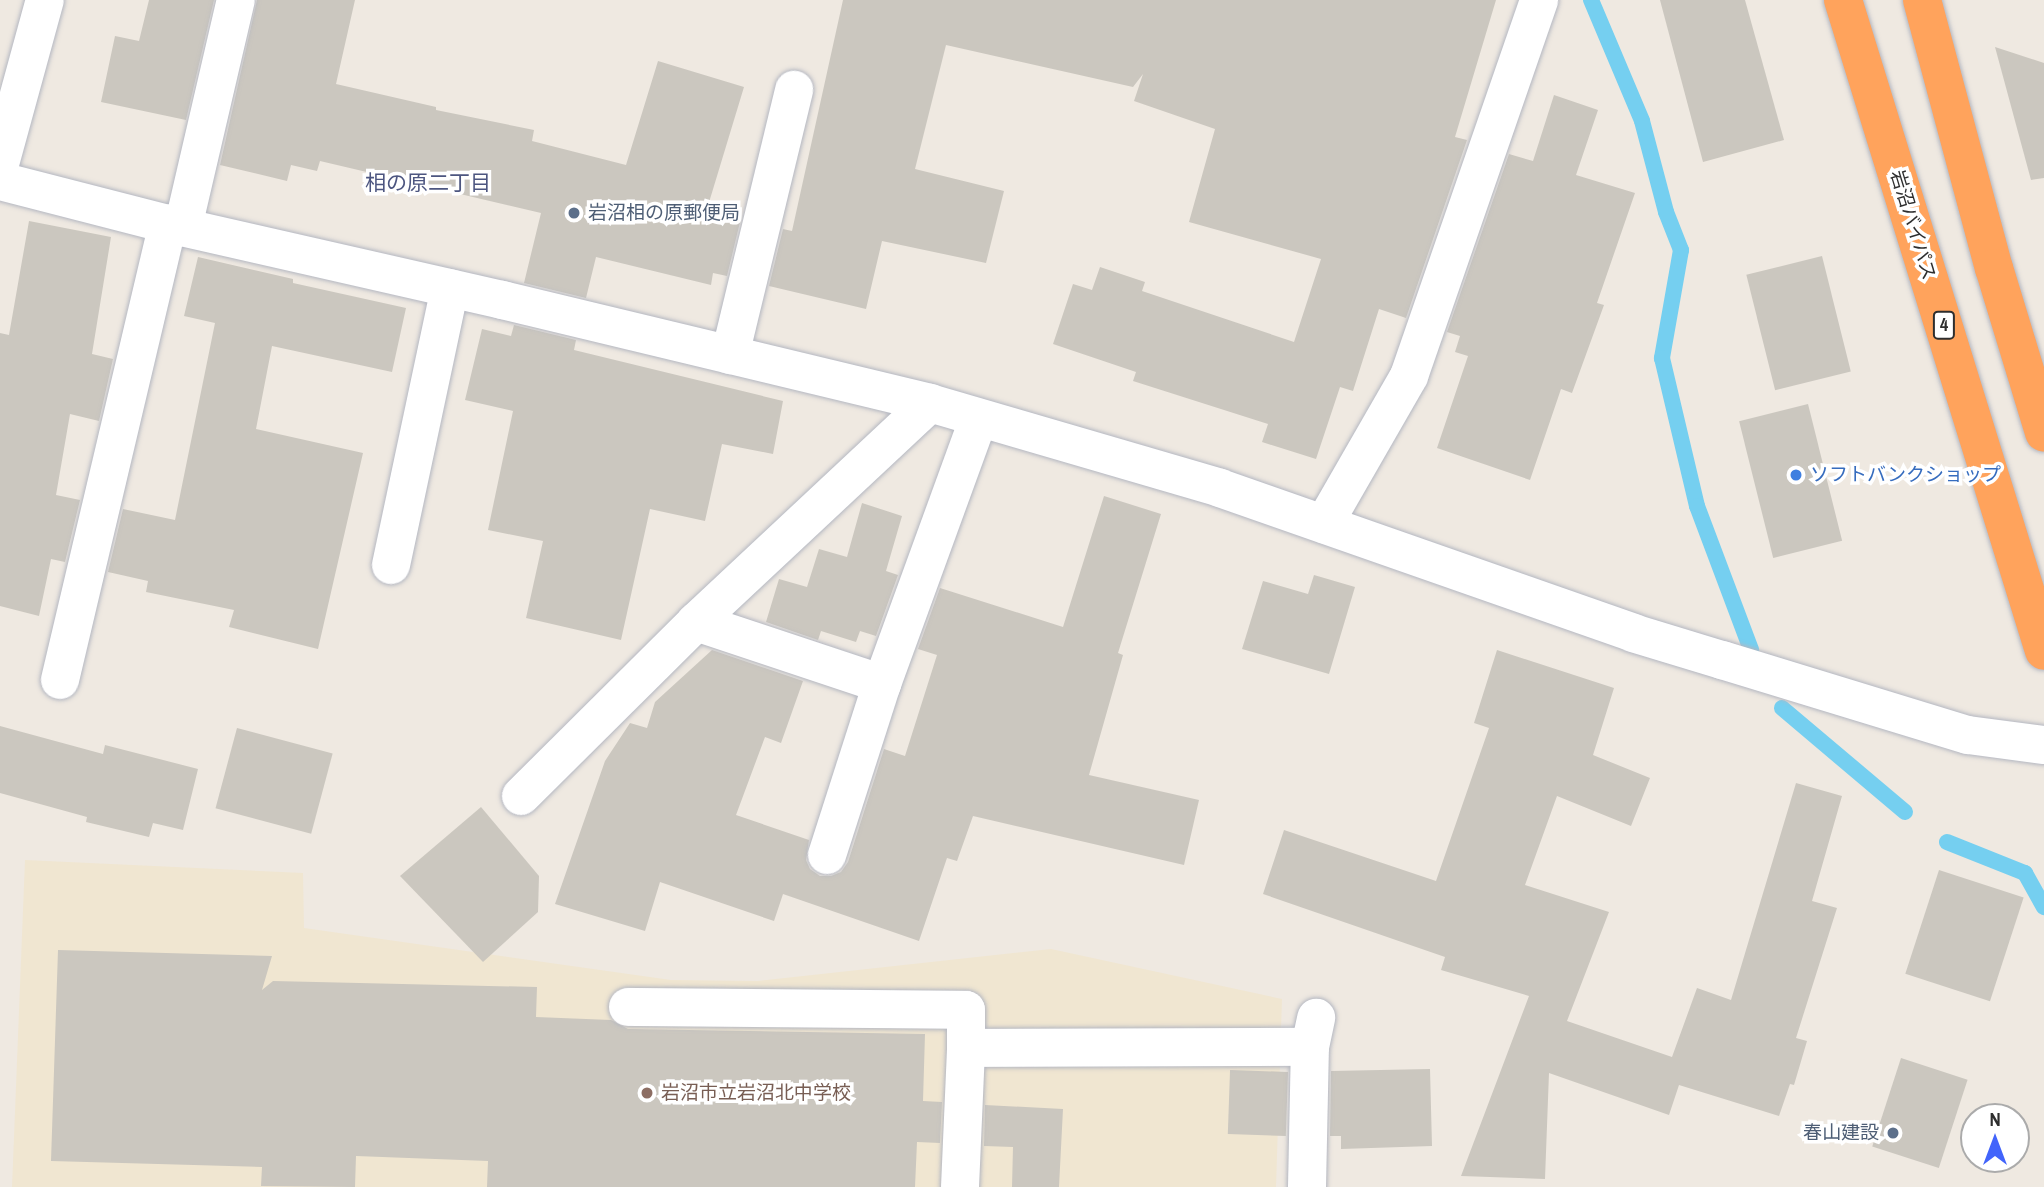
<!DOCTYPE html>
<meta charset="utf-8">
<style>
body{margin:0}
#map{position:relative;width:2044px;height:1187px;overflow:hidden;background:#efe9e1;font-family:"Archivo Narrow","Noto Sans JP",sans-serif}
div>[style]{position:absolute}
.education>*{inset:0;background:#f0e6d1}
.stream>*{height:16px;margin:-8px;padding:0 8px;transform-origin:8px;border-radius:8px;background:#75cff0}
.building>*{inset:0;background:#cbc7bf;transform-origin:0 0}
.roads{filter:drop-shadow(0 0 2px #b4b7c1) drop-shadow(0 0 2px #b4b7c1)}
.minor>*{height:38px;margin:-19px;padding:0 19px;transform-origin:19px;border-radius:19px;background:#fff}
.highway>*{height:38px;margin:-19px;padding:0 19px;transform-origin:19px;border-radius:19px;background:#ffa35c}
.dots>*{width:19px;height:19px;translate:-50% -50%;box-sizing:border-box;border:4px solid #fff;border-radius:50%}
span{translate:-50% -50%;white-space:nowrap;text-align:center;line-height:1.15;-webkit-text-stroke:7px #fff;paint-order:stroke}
.shield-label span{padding:2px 5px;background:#fff;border:2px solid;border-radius:5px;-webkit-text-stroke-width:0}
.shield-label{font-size:18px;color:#2e2e2e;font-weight:700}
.service-label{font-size:19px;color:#4e5e75}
.left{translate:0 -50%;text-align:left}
.right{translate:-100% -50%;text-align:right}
.street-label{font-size:19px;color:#2e2e2e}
.shop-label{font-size:19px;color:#366cbe}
.education-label{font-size:19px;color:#785e54}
.neighbourhood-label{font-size:21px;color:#4d5680}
.north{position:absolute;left:1960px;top:1103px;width:70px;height:70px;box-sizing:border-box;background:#fff;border:2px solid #ababab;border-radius:50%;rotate:0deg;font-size:19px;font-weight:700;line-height:28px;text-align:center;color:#2e2e2e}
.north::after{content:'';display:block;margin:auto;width:24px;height:32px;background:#4264fb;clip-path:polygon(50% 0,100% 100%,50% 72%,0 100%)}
</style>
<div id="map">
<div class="education">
<i style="clip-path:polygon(25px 860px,303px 873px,304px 928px,671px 980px,758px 981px,1051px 949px,1282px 999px,1276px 1187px,12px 1187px)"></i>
</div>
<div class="stream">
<i style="left:1591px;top:0;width:131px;rotate:67.1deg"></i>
<i style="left:1642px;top:121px;width:94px;rotate:75.2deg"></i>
<i style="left:1666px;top:212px;width:41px;rotate:68.5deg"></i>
<i style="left:1681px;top:250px;width:110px;rotate:100deg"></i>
<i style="left:1662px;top:358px;width:152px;rotate:76.7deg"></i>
<i style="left:1697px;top:506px;width:154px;rotate:69.4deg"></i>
<i style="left:1782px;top:708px;width:161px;rotate:40.2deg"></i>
<i style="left:1947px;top:842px;width:84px;rotate:21.7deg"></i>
<i style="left:2025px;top:873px;width:39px;rotate:61deg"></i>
</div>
<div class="building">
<i style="clip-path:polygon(149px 0,214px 0,186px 120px,101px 102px,115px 36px,139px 41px)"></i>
<i style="clip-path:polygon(257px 0,355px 0,336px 84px,436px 107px,436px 110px,534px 130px,532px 141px,626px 165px,658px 61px,744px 87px,707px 209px,741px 218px,727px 276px,713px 273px,711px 285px,596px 257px,586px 298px,524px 283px,541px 213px,320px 161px,317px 171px,291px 165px,287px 181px,220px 165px)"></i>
<i style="clip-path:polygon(843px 0,1496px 0,1455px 137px,1467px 140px,1406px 318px,1379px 309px,1353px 391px,1340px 387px,1316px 459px,1262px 442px,1268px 424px,1133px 381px,1136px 372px,1053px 344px,1073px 284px,1092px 290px,1100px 267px,1145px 282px,1142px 291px,1294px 342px,1321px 259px,1189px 222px,1215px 129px,1134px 101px,1143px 74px,1133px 87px,946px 45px,915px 169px,1004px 191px,986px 263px,882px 241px,866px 309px,769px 286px,783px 229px,792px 231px)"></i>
<i style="clip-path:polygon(1660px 0,1745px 0,1784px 140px,1703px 162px)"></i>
<i style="clip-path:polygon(1995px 47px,2044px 63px,2044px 178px,2031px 180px)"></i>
<i style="clip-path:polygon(1554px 95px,1598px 110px,1576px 175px,1635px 193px,1597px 303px,1604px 305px,1572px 393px,1561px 389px,1530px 480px,1437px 448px,1468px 356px,1455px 352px,1460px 336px,1447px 332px,1509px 154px,1533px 161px)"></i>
<i style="clip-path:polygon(29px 221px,111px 237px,92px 354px,113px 359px,99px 421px,70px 414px,56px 495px,80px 500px,65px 562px,51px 559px,39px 616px,0 606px,0 333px,9px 335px)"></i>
<i style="left:1822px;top:256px;width:119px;height:78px;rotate:76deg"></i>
<i style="clip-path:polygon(198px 257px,293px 279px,293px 283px,406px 308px,392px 372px,272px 346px,256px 429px,363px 453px,318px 649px,229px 627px,234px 610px,146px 592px,148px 581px,108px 572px,123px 509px,175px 520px,215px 323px,184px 316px)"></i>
<i style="clip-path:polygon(514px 325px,576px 340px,574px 350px,783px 401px,773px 454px,722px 444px,705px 521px,650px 509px,621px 640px,526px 618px,543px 541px,488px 530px,513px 411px,465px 400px,482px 329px,511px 336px)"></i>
<i style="left:1808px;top:404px;width:141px;height:71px;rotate:76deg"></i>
<i style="clip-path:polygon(1104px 496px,1161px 514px,1118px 653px,1123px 655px,1089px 775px,1199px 800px,1184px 865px,973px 816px,957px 861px,947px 858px,919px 941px,783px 894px,774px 921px,660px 882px,645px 931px,555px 904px,605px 761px,630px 723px,647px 728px,655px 702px,712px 650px,803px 681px,781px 743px,765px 737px,736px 815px,809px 840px,806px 860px,810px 869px,820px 876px,831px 876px,841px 872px,848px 862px,884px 749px,905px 756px,937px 655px,918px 649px,940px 588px,1063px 627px)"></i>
<i style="clip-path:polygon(862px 503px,902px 516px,886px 571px,898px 575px,876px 636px,860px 631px,856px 642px,821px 631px,818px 640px,766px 622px,779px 579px,807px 587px,819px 549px,847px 557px)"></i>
<i style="clip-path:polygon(1314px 575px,1355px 587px,1329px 674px,1242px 649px,1263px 581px,1308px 594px)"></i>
<i style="clip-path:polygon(1497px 650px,1614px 688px,1593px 755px,1650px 778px,1631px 826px,1557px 796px,1525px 885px,1609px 912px,1567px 1021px,1672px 1057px,1697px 988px,1731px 1000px,1796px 783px,1842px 796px,1812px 901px,1837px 908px,1796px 1038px,1807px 1041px,1794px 1085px,1790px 1084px,1779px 1116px,1679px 1085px,1669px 1115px,1549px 1073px,1545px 1179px,1461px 1176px,1529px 996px,1441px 970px,1445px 957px,1263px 894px,1284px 830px,1436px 881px,1489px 728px,1474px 723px)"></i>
<i style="clip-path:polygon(0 726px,103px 754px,105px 745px,198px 769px,183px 830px,153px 823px,149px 837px,86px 822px,87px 817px,0 793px)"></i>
<i style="left:237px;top:728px;width:99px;height:83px;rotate:15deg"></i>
<i style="clip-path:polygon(481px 807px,539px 876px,538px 912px,483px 962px,400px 876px)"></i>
<i style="left:1939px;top:870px;width:89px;height:109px;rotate:18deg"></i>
<i style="clip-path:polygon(58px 950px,272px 956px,262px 990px,273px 981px,537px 987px,536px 1017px,611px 1020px,628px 1029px,925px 1034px,923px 1101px,942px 1102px,940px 1143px,917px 1142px,915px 1187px,487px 1187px,488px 1161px,356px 1156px,355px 1187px,261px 1186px,262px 1167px,51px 1161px)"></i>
<i style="left:1901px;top:1058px;width:70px;height:93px;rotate:18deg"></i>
<i style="clip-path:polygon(1430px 1069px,1432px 1146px,1341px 1149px,1341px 1136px,1330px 1136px,1331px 1071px)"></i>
<i style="left:1288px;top:1072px;width:64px;height:58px;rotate:92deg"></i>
<i style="clip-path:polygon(985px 1105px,1063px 1109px,1059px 1187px,1012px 1187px,1013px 1147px,984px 1146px)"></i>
</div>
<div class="roads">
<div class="minor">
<i style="left:0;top:164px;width:170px;rotate:-74.7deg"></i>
<i style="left:0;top:181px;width:173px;rotate:14.4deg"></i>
<i style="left:168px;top:224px;width:343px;rotate:12.8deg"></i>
<i style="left:502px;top:300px;width:440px;rotate:13.5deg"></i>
<i style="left:930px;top:403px;width:302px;rotate:16.3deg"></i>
<i style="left:1220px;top:488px;width:438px;rotate:19.3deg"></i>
<i style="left:1633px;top:633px;width:93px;rotate:16.9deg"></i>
<i style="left:1722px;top:660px;width:257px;rotate:17deg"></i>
<i style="left:1968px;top:735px;width:77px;rotate:7.5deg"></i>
<i style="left:183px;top:227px;width:233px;rotate:-76.9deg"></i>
<i style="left:730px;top:355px;width:273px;rotate:-76.4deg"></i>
<i style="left:1324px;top:524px;width:171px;rotate:-60.1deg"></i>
<i style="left:1409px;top:376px;width:398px;rotate:-70.9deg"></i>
<i style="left:391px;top:565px;width:283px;rotate:-78deg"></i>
<i style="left:696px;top:622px;width:196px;rotate:18.4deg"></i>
<i style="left:882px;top:684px;width:283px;rotate:-70deg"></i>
<i style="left:60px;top:680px;width:469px;rotate:-76.7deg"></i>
<i style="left:521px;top:796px;width:247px;rotate:-44.8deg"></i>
<i style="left:696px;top:622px;width:320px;rotate:-43.1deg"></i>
<i style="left:827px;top:855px;width:180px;rotate:-72.2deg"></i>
<i style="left:628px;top:1007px;width:338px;rotate:0.5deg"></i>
<i style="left:966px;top:1010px;width:38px;rotate:90deg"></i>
<i style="left:960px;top:1187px;width:139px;rotate:-87.5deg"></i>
<i style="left:966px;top:1048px;width:344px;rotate:-0.2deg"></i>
<i style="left:1307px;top:1187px;width:140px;rotate:-88.8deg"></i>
<i style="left:1310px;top:1047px;width:30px;rotate:-78deg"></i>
</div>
<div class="highway">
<i style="left:1843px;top:0;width:681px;rotate:72.84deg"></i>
<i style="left:1922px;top:0;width:278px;rotate:75deg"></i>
<i style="left:1994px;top:268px;width:172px;rotate:73.1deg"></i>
</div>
</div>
<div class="dots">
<i style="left:574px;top:213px;background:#5c6f8a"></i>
<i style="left:1796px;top:475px;background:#3f7fe0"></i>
<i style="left:647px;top:1093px;background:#8d6e63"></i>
<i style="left:1893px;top:1133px;background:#5c6f8a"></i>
</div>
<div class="shield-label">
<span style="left:1944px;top:325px">4</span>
</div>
<div class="service-label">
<span class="left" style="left:588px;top:213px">岩沼相の原郵便局</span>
<span class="right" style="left:1879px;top:1133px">春山建設</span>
</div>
<div class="street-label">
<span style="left:1913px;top:225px;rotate:73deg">岩沼バイパス</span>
</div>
<div class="shop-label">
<span class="left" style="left:1810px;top:475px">ソフトバンクショップ</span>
</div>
<div class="education-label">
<span class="left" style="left:661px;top:1093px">岩沼市立岩沼北中学校</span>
</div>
<div class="neighbourhood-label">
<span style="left:428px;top:183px">相の原二丁目</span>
</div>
<div class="north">N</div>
</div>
